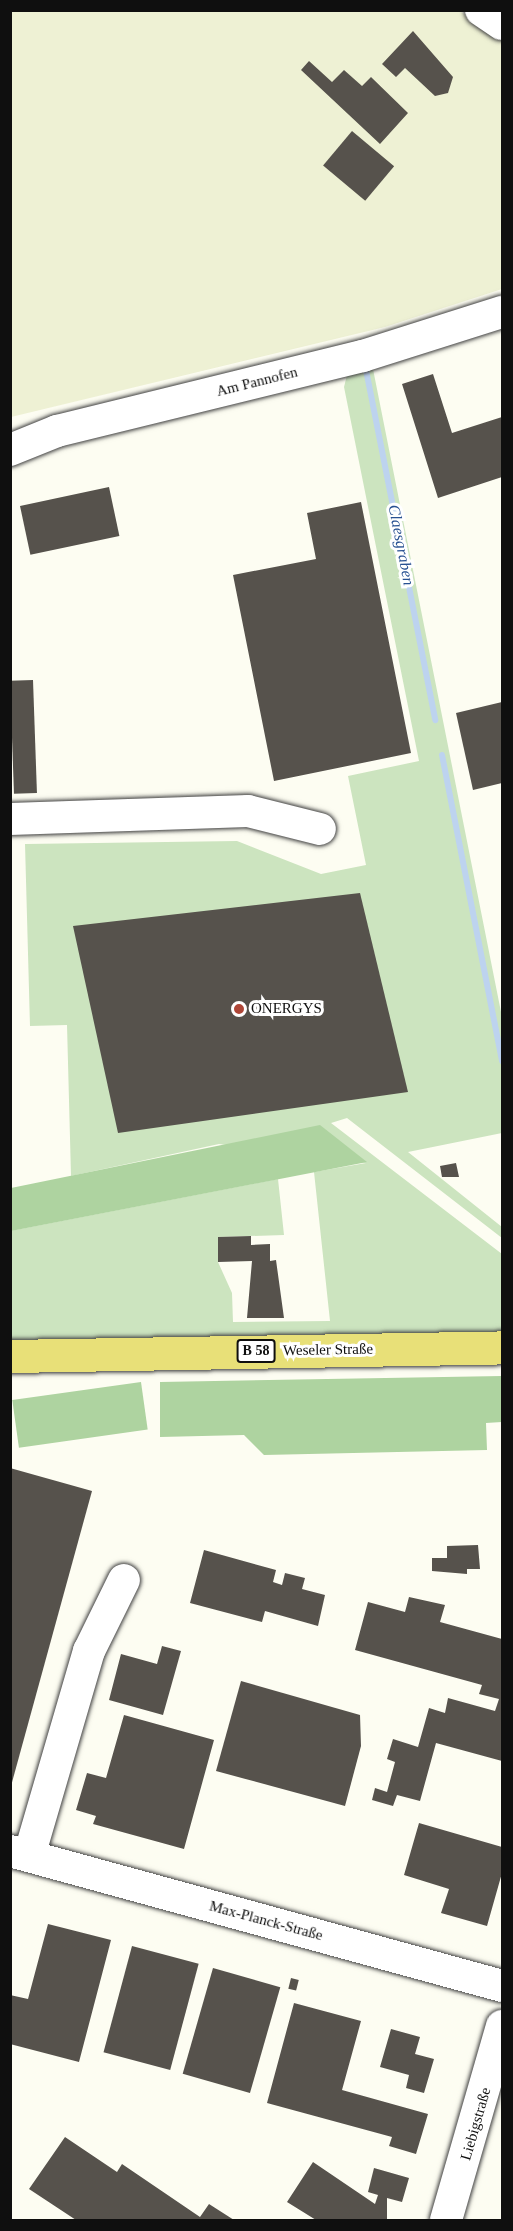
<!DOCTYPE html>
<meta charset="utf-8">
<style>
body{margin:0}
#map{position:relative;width:513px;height:2231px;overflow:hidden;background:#fdfdf2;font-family:Georgia,serif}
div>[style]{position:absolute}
.farmland>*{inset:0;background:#eef1d4}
.green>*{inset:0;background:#cce4bf}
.forest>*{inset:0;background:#aed3a0;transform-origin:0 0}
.stream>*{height:6px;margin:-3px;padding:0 3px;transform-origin:3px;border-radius:3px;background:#bdd3ef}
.building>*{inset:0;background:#56524c;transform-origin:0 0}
.roads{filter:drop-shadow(0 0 2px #424242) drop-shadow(0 0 2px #424242)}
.minor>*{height:32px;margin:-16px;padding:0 16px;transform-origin:16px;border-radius:16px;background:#fff}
.major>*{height:33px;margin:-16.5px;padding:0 16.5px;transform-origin:16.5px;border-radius:16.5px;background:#e8e078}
.dots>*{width:16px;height:16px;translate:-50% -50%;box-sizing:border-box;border:3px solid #fff;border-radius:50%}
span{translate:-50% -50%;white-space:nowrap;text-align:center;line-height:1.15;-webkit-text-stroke:6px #fff;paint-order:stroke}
.shield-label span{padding:2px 4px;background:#fff;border:2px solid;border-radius:4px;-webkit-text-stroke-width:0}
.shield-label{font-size:14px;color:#0f0f0f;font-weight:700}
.street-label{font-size:15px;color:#0f0f0f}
.poi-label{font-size:15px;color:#0f0f0f}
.left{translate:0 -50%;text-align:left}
.water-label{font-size:16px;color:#275091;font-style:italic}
.frame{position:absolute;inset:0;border:12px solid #0f0f0f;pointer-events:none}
</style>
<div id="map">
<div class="farmland">
<i style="clip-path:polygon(10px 11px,460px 11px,502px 41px,502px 289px,385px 327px,11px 417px)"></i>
</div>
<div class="green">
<i style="clip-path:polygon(373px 369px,502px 1017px,502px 1133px,408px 1152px,502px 1227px,502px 1238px,347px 1118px,331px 1123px,502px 1254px,502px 1335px,11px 1341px,10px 1231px,278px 1179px,284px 1235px,218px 1237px,218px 1262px,232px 1293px,233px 1322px,330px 1321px,314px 1172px,366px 1163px,219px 1144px,71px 1176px,67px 1025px,30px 1026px,25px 844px,237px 841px,321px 874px,366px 865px,348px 776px,419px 761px,344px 387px,347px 375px)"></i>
</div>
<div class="forest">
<i style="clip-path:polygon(320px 1125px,367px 1162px,11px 1231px,11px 1188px)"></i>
<i style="clip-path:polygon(502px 1376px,502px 1422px,486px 1423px,487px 1450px,264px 1455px,244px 1435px,160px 1437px,160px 1382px)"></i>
<i style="left:141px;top:1382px;width:48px;height:130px;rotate:82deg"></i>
</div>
<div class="stream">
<i style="left:366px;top:370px;width:357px;rotate:78.8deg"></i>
<i style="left:442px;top:755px;width:312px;rotate:78.9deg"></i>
</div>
<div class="building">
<i style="clip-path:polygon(413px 31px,453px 77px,448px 93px,435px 96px,405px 68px,396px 77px,382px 64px)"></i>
<i style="clip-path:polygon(309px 61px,332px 82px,344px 70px,362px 86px,371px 77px,408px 113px,380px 144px,301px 70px)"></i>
<i style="left:352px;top:131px;width:55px;height:45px;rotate:40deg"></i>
<i style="clip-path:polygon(433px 374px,452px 433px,502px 417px,502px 477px,438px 498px,402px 384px)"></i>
<i style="left:109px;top:487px;width:50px;height:91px;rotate:78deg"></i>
<i style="clip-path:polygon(361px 502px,411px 753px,274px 781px,233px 575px,316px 559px,307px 513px)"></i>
<i style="left:33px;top:680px;width:113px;height:23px;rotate:88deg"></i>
<i style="clip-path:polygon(502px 702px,502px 783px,473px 790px,456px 713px)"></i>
<i style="clip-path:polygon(360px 893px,408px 1092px,118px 1133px,73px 926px)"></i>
<i style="clip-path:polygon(456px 1163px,459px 1177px,442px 1177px,440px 1166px)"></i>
<i style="clip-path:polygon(251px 1236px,251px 1245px,270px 1244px,270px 1261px,276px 1260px,284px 1318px,247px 1318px,252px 1261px,218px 1262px,218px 1237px)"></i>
<i style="clip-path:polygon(10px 1468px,92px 1491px,11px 1786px,10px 1786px)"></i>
<i style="clip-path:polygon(478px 1545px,480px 1569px,467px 1569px,467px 1574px,432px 1571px,432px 1558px,447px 1558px,447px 1546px)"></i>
<i style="clip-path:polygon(204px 1550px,276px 1570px,273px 1582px,282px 1585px,285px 1573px,305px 1578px,302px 1589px,325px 1595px,318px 1626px,265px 1611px,262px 1622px,190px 1603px)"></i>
<i style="clip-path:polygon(409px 1597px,445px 1605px,440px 1622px,502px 1639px,502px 1761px,436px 1743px,420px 1801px,397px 1795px,393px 1806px,372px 1800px,375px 1788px,387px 1792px,395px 1762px,387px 1759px,393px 1739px,418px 1747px,429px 1708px,445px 1713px,448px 1698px,495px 1711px,499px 1699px,479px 1694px,482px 1685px,355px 1650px,368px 1602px,405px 1612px)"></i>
<i style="clip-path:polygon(162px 1646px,181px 1651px,163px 1715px,109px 1700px,121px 1654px,157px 1664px)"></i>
<i style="clip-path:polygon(241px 1681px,360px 1715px,361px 1746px,345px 1806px,216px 1771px)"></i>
<i style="clip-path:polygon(124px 1715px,214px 1740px,184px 1849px,93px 1824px,96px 1816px,76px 1810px,87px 1773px,106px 1778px)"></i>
<i style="clip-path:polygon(419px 1823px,502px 1847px,502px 1873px,487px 1926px,441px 1913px,449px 1889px,404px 1875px)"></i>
<i style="clip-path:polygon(48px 1924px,111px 1940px,79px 2062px,10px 2044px,10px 1995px,28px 1999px)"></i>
<i style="left:132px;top:1946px;width:69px;height:110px;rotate:15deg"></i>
<i style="left:213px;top:1968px;width:70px;height:110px;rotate:16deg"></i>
<i style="left:291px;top:1978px;width:8px;height:11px;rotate:14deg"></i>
<i style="clip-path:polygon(294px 2003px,361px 2021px,342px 2090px,428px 2114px,416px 2154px,389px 2146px,392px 2137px,267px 2103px)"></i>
<i style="clip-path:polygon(391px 2029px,420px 2037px,415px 2054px,434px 2059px,424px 2093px,406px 2088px,409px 2075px,380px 2067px)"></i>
<i style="clip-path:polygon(65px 2137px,117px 2172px,122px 2164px,200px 2217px,209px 2204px,234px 2220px,76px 2220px,29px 2189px)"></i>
<i style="clip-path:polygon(313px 2162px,375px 2204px,378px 2195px,368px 2192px,374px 2168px,409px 2178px,402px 2202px,387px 2198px,387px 2220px,316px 2220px,287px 2202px)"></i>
</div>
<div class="roads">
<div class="minor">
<i style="left:481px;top:10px;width:25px;rotate:34deg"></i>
<i style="left:10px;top:450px;width:51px;rotate:-22deg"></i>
<i style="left:57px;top:431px;width:315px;rotate:-13.8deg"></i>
<i style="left:363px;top:356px;width:146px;rotate:-17.6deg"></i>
<i style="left:10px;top:819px;width:238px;rotate:-1.9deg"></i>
<i style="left:248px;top:811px;width:74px;rotate:14deg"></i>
<i style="left:10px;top:1851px;width:510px;rotate:15.34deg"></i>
<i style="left:29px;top:1856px;width:214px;rotate:-73.7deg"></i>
<i style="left:89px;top:1651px;width:79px;rotate:-63.8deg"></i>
<i style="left:446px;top:2220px;width:202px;rotate:-73.9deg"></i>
</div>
<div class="major">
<i style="left:10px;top:1356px;width:492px;rotate:-1deg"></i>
</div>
</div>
<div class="dots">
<i style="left:239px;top:1009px;background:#ae4637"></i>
</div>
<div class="shield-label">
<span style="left:256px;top:1351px">B 58</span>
</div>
<div class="street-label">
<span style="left:257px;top:382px;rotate:-14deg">Am Pannofen</span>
<span style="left:328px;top:1350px;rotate:-1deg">Weseler Straße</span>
<span style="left:266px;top:1921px;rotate:15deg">Max-Planck-Straße</span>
<span style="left:476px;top:2124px;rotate:-74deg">Liebigstraße</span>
</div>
<div class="poi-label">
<span class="left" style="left:251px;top:1009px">ONERGYS</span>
</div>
<div class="water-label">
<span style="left:401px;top:545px;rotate:79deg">Claesgraben</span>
</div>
<div class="frame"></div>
</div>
